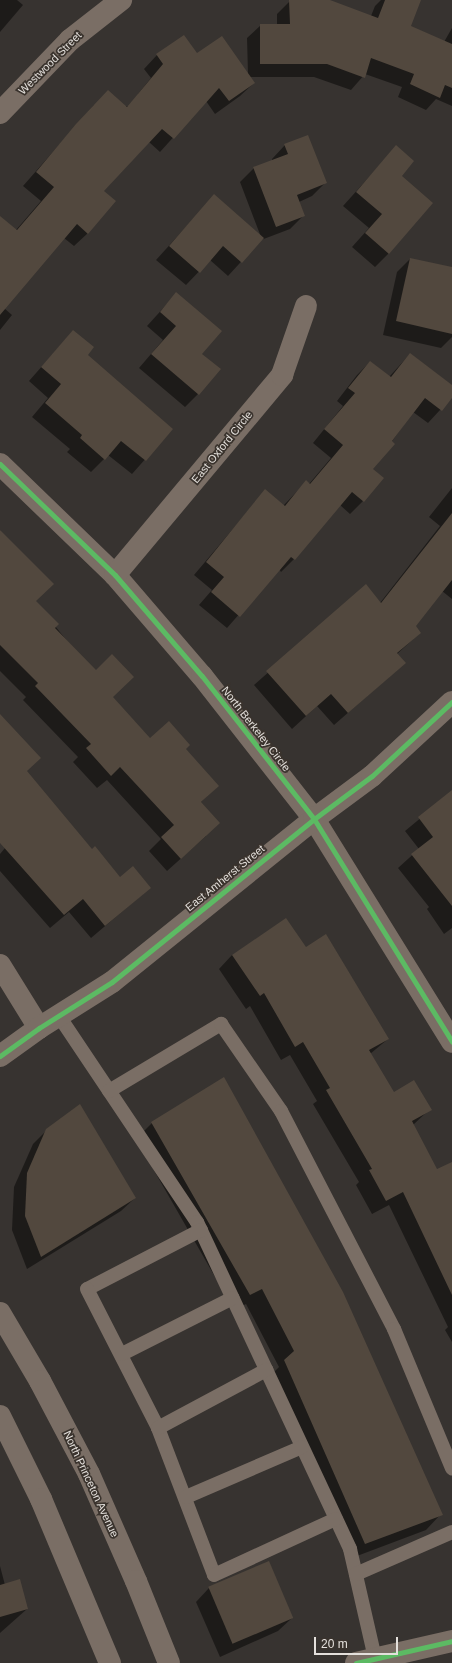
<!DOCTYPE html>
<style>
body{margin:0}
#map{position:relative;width:452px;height:1663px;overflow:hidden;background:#373330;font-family:Arial,sans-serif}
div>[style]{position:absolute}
.shadow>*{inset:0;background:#0007}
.building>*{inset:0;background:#52483e;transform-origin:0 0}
.service>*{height:14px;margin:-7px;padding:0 7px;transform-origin:7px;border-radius:7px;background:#7a6e65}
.minor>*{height:22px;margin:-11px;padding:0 11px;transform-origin:11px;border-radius:11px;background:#7a6e65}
.tertiary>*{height:22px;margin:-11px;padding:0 11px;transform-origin:11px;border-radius:11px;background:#7a6e65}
.cycleway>*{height:5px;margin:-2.5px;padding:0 2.5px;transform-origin:2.5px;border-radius:2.5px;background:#5cba63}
span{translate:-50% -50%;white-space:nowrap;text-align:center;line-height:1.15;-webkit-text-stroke:3.5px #3a332d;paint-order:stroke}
.street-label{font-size:11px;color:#e4e0dc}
.scale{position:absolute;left:314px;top:1637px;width:84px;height:18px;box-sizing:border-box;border:2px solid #e4e0dc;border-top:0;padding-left:5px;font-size:12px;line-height:14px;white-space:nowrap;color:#e4e0dc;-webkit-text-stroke:3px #3a332d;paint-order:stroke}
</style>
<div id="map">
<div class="shadow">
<i style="clip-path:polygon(0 0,17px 0,23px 5px,0 32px)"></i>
<i style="clip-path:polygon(381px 0,407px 0,410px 27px,444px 42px,452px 28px,452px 106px,436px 99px,426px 110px,398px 97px,402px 87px,365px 74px,351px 90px,314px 77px,249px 77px,254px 83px,240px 96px,215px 114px,206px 101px,160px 152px,149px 142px,103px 191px,88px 233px,74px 246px,64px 238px,4px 308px,12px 315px,0 330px,0 217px,16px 230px,41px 201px,23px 186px,94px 105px,150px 107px,138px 94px,151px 78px,144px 69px,157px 55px,197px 54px,248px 74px,247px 38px,261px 25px,277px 25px,277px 14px,290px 1px,371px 16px,375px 6px)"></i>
<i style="clip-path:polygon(285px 145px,325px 183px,312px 196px,299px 202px,304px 215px,290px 229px,261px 240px,228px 276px,210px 260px,186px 285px,156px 260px,214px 196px,261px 237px,240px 182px,254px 168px,272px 161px,272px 159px)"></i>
<i style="clip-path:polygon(396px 147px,401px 176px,389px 253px,375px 267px,352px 247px,369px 228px,343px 206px)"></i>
<i style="clip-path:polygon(410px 259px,452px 268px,452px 337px,441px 348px,383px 335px,397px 272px)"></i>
<i style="clip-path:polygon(176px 294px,201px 354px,198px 394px,185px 407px,139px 368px,163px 340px,147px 326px)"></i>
<i style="clip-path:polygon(73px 331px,86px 355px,172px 429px,132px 474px,108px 455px,91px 472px,67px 452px,70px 449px,32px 417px,48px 398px,29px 381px)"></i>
<i style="clip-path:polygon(410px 354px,452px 386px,452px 397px,428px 423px,413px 412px,372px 469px,363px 501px,350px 514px,340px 505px,294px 559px,281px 572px,279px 569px,227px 628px,199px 605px,212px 590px,194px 575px,265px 491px,283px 506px,306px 482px,309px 484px,331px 458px,313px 443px,343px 406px,337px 401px,357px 375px,370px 362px,389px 377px)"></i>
<i style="clip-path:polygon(452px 488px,452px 599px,442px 591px,415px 626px,420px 633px,397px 654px,405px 663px,334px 725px,317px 706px,292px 729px,254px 685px,366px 586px,380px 603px,440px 526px,429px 517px)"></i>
<i style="clip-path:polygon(0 530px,35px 601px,112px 697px,150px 739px,185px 749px,218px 786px,200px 803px,206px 836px,167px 871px,149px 851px,161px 839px,107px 780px,97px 788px,73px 762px,78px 757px,23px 700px,26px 697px,0 671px)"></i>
<i style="clip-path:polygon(0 715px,26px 772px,92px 850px,120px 878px,150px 888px,91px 938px,69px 912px,50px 928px,0 871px,0 854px,5px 848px,0 830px)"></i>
<i style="clip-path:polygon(452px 792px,452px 928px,444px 934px,427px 909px,429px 907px,398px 868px,419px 849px,405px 831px)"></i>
<i style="clip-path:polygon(326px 935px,388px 1039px,370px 1054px,393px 1094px,430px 1109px,413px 1125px,437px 1171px,452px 1163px,452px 1342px,445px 1330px,448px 1327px,389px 1205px,372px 1214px,356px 1185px,359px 1182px,313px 1104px,317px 1101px,290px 1055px,281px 1060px,250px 1006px,246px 1009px,219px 969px,232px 955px,305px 949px)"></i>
<i style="clip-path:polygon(152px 1123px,441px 1514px,426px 1530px,349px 1559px,269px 1377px,279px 1367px,246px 1304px,234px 1310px,136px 1139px)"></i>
<i style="clip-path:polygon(47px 1130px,135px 1198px,121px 1211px,27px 1269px,12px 1230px,14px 1187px,33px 1144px)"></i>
<i style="clip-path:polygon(0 1566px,5px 1585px,27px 1609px,0 1633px)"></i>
<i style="clip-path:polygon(209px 1588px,292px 1618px,278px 1631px,220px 1657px,196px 1602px)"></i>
</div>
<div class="building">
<i style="clip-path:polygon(289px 0,330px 0,378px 18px,385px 0,421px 0,411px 26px,452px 44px,452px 88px,445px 85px,440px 98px,410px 84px,414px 74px,371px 58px,365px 78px,327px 64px,260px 64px,260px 24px,290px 24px)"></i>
<i style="clip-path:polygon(184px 35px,197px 53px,222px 36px,255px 83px,229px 101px,219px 88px,174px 139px,162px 129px,104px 191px,116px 201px,88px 234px,77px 224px,0 315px,0 216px,17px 230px,54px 187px,36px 172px,76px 124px,108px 90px,127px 107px,163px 64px,156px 54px)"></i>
<i style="clip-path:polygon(308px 135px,327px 183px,297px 195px,305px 216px,276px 227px,253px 167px,288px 154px,284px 144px)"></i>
<i style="clip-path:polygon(396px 145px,414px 161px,402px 176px,433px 203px,389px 254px,365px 233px,382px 214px,356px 192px)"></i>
<i style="clip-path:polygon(214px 194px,264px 238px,242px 263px,223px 246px,200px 273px,169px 246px)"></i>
<i style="clip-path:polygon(410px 258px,452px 267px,452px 334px,396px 321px)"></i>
<i style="clip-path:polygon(176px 292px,222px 331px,202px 354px,221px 369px,199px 395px,151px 354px,176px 326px,160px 312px)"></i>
<i style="clip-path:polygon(73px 330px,94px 347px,88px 355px,173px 429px,146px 461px,121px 441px,105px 460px,80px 438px,82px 435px,45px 403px,61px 384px,41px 367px)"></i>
<i style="clip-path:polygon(410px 353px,452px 385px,452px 398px,442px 411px,425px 398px,392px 441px,395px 444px,373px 469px,384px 478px,364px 502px,352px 492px,295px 560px,291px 557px,240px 617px,211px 592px,224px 577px,206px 562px,265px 489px,285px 506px,306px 480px,310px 484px,343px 445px,324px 429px,355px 393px,348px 388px,370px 361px,391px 377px)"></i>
<i style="clip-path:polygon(452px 513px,452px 580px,416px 626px,421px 633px,397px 653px,406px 663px,348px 713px,331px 694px,306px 716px,266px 671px,366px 584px,381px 603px)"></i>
<i style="clip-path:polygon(0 530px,54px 584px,36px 601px,59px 624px,55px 628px,96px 670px,112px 654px,134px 677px,113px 697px,150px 738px,169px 721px,190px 745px,186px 749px,219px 786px,201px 802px,220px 823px,181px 859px,161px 837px,174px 825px,120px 767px,111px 776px,86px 748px,91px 744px,35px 686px,38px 683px,0 645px)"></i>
<i style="clip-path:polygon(0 714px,41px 758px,27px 771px,92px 849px,95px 846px,120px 877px,133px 866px,151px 888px,105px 926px,83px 899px,64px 915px,0 843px)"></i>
<i style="clip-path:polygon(452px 790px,452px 906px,411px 854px,433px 837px,418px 817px)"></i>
<i style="clip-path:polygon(286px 918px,306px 947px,326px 934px,389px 1039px,369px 1050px,394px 1092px,414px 1080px,432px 1110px,412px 1121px,437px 1169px,452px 1162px,452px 1295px,403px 1192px,386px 1201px,369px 1170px,372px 1169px,326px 1090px,330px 1088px,303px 1042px,295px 1047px,264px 993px,260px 996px,232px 955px)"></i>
<i style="clip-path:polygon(224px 1077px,343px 1292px,443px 1515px,365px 1544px,284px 1360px,294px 1351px,262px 1289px,250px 1295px,151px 1122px)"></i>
<i style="clip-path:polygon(80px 1104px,136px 1198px,41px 1257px,25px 1216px,27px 1173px,46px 1129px)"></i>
<i style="left:269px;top:1561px;width:62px;height:66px;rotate:67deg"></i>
<i style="clip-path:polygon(20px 1579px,28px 1609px,0 1617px,0 1585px)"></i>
</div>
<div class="service">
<i style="left:59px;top:1016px;width:248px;rotate:56.2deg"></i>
<i style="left:197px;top:1222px;width:361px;rotate:64.9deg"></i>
<i style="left:350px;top:1549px;width:112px;rotate:77.1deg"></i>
<i style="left:109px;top:1091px;width:131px;rotate:-30.9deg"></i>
<i style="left:221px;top:1024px;width:106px;rotate:55.4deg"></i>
<i style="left:281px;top:1111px;width:246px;rotate:62.6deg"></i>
<i style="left:394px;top:1329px;width:151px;rotate:67.4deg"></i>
<i style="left:201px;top:1230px;width:128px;rotate:152.6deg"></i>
<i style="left:87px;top:1289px;width:156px;rotate:62.9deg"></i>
<i style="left:158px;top:1428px;width:157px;rotate:69.1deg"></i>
<i style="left:214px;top:1575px;width:134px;rotate:-24.7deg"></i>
<i style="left:122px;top:1354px;width:124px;rotate:-26.8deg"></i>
<i style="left:158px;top:1428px;width:123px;rotate:-28.2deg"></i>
<i style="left:186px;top:1497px;width:126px;rotate:-23.3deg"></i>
<i style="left:356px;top:1574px;width:105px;rotate:-23.6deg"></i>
</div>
<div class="minor">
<i style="left:0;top:113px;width:101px;rotate:-46.2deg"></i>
<i style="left:70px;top:40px;width:65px;rotate:-38.1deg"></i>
<i style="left:0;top:464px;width:160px;rotate:44deg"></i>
<i style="left:115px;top:575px;width:133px;rotate:49.3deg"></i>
<i style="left:202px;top:676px;width:182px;rotate:51.9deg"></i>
<i style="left:314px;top:819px;width:262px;rotate:58.2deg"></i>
<i style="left:115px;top:575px;width:261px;rotate:-50.1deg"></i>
<i style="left:282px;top:375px;width:73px;rotate:-70.8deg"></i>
<i style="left:0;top:965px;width:74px;rotate:58.2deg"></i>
<i style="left:0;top:1056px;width:48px;rotate:-35.7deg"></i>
<i style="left:39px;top:1028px;width:86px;rotate:-32.2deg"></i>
<i style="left:112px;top:982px;width:260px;rotate:-38.9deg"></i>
<i style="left:314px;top:819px;width:72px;rotate:-36.6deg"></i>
<i style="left:372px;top:776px;width:109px;rotate:-42.8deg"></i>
</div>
<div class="tertiary">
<i style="left:0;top:1313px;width:79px;rotate:59.5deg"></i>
<i style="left:40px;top:1381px;width:105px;rotate:62.2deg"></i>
<i style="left:89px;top:1474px;width:117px;rotate:66.3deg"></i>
<i style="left:136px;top:1581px;width:88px;rotate:68.1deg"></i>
<i style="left:0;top:1416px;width:93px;rotate:63.7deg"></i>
<i style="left:41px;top:1499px;width:178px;rotate:67.2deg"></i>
<i style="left:356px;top:1663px;width:98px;rotate:-12.9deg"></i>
</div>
<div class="cycleway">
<i style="left:0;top:464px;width:160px;rotate:44deg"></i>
<i style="left:115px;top:575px;width:133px;rotate:49.3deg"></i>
<i style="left:202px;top:676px;width:182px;rotate:51.9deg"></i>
<i style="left:314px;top:819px;width:262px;rotate:58.2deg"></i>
<i style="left:0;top:1056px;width:48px;rotate:-35.7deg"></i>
<i style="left:39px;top:1028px;width:86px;rotate:-32.2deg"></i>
<i style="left:112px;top:982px;width:260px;rotate:-38.9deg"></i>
<i style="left:314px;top:819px;width:72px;rotate:-36.6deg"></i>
<i style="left:372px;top:776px;width:109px;rotate:-42.8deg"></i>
<i style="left:356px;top:1663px;width:98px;rotate:-12.9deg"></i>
</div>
<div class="street-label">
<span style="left:50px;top:63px;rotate:-45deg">Westwood Street</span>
<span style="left:222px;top:447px;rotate:-51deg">East Oxford Circle</span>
<span style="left:256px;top:729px;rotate:52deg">North Berkeley Circle</span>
<span style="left:225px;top:878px;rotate:-39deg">East Amherst Street</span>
<span style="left:91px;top:1484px;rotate:65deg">North Princeton Avenue</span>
</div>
<div class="scale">20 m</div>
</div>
